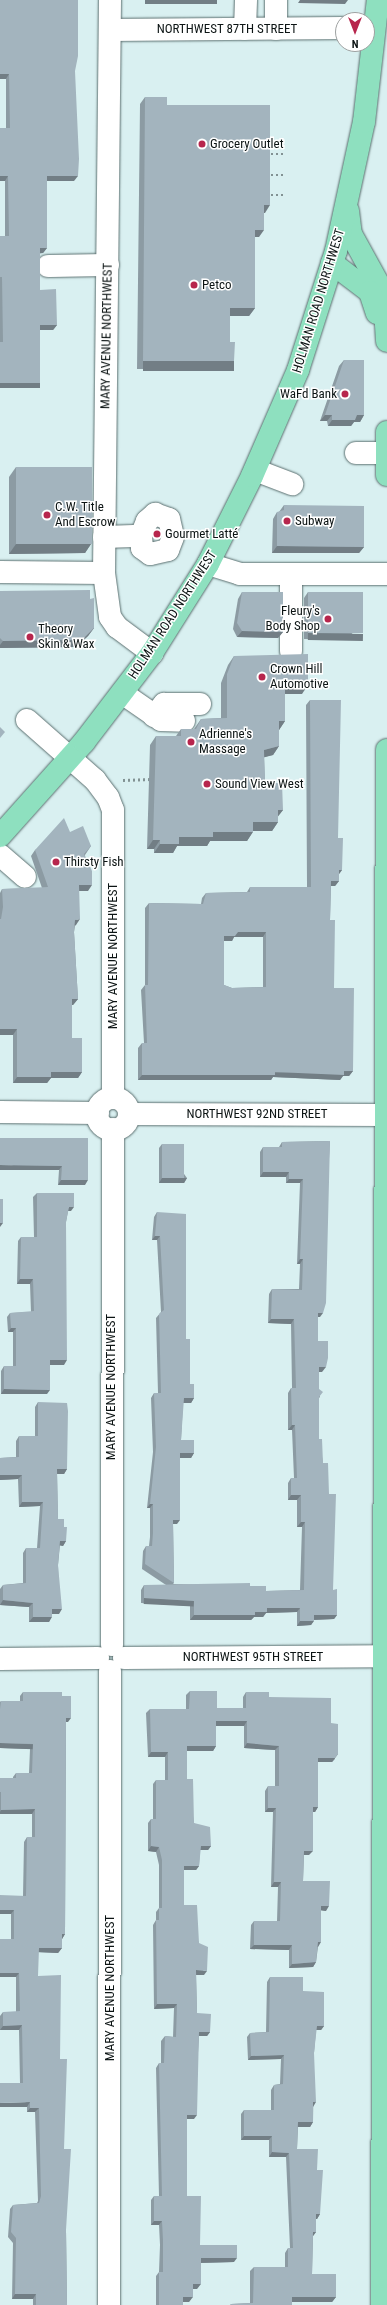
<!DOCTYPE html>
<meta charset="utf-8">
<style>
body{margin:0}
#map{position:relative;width:387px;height:2305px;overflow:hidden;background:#d9f0f1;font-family:"Roboto Condensed",sans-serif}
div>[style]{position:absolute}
.path>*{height:2.5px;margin-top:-1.25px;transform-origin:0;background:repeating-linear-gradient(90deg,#829293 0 2px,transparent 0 5px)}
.roads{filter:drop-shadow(0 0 1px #5c7070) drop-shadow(0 0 1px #5c7070)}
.minor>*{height:22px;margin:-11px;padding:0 11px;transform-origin:11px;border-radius:11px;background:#fff}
.minor>.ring{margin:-11px;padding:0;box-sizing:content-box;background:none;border:22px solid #fff;border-radius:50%}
.major>*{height:22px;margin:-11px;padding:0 11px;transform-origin:11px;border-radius:11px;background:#8ee0bf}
.wall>*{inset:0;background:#8c9ba3}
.shaded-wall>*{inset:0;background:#727e85;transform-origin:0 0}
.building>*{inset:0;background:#a3b4be;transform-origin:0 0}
.dots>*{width:11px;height:11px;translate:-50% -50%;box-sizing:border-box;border:2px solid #fff;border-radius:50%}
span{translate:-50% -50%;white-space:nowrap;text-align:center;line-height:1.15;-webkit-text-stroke:3px #fff;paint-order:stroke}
.street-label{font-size:13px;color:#0c1414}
.poi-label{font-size:13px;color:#0c1414}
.left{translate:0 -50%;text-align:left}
.right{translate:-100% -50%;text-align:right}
.north{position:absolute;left:335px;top:12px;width:40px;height:40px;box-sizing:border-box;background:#fff;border:1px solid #9ea1a1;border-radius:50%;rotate:180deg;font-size:11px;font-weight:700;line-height:16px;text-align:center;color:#0c1414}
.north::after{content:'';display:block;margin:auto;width:14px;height:18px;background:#b7264d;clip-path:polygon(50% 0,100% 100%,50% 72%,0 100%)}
</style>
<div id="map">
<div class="path">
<i style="left:271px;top:154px;width:14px"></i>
<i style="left:271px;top:175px;width:14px"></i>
<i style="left:271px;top:195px;width:14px"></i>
<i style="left:123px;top:780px;width:29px;rotate:-2deg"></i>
</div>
<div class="roads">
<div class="minor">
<i style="left:110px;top:0;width:573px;rotate:90.6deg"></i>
<i style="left:104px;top:573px;width:44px;rotate:82.2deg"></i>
<i style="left:110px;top:617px;width:12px;rotate:55deg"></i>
<i style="left:117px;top:627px;width:44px;rotate:36.6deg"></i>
<i style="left:276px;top:0;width:29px;rotate:90deg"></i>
<i style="left:245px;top:29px;width:29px;rotate:-88deg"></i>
<i style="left:110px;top:30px;width:233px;rotate:-0.5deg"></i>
<i style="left:48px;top:266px;width:60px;rotate:-1deg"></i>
<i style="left:356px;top:453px;width:31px"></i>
<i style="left:255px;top:470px;width:40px;rotate:21deg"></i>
<i style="left:155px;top:514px;width:15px;rotate:20deg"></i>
<i style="left:169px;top:519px;width:18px;rotate:77deg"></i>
<i style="left:173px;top:537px;width:14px;rotate:111deg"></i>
<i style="left:168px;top:550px;width:18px;rotate:167deg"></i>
<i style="left:150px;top:554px;width:10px;rotate:-143deg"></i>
<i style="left:142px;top:548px;width:12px;rotate:-95deg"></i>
<i style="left:141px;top:536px;width:16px;rotate:-68deg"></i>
<i style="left:147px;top:521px;width:11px;rotate:-41deg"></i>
<i style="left:104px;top:537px;width:37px;rotate:-2deg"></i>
<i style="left:208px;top:564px;width:34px;rotate:17deg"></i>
<i style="left:240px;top:574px;width:147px"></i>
<i style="left:0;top:572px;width:104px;rotate:0.6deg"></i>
<i style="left:291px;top:574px;width:77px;rotate:90deg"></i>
<i style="left:122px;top:693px;width:47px;rotate:34.7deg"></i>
<i style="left:161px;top:720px;width:23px;rotate:2deg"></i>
<i style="left:154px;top:716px;width:16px;rotate:-50deg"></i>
<i style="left:164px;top:704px;width:36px"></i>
<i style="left:27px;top:720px;width:91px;rotate:41.4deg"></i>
<i style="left:95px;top:780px;width:21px;rotate:53deg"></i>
<i style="left:108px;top:797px;width:14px;rotate:69deg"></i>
<i style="left:113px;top:810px;width:288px;rotate:90deg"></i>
<i style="left:0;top:855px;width:33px;rotate:41deg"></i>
<i class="ring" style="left:97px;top:1098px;width:10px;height:10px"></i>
<i style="left:0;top:1112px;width:98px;rotate:0.6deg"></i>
<i style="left:129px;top:1114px;width:256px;rotate:0.2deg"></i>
<i style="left:112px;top:1645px;width:516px;rotate:-89.89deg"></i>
<i style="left:124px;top:1658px;width:259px;rotate:-0.4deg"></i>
<i style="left:0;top:1659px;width:98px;rotate:-0.6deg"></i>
<i style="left:109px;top:2305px;width:634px;rotate:-89.91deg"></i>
</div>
<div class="major">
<i style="left:348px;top:211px;width:23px;rotate:83deg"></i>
<i style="left:351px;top:234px;width:68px;rotate:61.2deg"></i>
<i style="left:384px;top:294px;width:47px;rotate:86.3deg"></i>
<i style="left:332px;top:263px;width:48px;rotate:37.3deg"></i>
<i style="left:370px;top:292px;width:22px;rotate:72deg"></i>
<i style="left:387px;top:432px;width:43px;rotate:90deg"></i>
<i style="left:0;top:836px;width:126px;rotate:-48.2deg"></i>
<i style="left:84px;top:742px;width:112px;rotate:-52.6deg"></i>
<i style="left:152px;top:653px;width:105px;rotate:-57.8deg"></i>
<i style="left:208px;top:564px;width:98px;rotate:-63.4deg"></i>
<i style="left:252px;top:476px;width:116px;rotate:-66.5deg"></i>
<i style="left:298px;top:370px;width:125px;rotate:-72.3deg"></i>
<i style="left:336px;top:251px;width:132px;rotate:-77.8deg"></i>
<i style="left:364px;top:122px;width:123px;rotate:-83.5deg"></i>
<i style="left:382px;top:2305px;width:1555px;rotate:-89.82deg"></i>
</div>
</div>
<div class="wall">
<i style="clip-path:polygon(0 0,75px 71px,74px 181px,47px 181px,47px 248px,43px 253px,40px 253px,40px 290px,57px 325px,53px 330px,40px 330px,40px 383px,37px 388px,0 388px,0 236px,5px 236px,5px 181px,0 181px,6px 128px,6px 79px,0 79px)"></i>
<i style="clip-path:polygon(145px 97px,167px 105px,265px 213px,264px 213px,259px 237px,255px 237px,255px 308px,249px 316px,230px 316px,229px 369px,137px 369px,140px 104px)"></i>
<i style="clip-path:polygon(344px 360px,364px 415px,360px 422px,354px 422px,351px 426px,328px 426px,327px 421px,320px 421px,339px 366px)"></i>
<i style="clip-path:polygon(16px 467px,91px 544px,85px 553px,9px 554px,9px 477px)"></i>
<i style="clip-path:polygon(284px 505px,364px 547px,359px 553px,272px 553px,273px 519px,277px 512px,279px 512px)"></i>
<i style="clip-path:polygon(0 591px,90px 599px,94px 628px,88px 636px,76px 647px,0 648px)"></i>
<i style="clip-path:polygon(242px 592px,283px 632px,278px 638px,237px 637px,233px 629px,238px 599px)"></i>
<i style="clip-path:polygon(308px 592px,359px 640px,304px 639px,304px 598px)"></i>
<i style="clip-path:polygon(234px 656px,302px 694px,285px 694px,285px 721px,279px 730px,279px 746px,273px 755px,264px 757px,265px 783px,283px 810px,278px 816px,278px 822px,272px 831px,253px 831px,247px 841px,210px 841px,207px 846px,177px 846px,173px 853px,154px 853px,154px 849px,147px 849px,150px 745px,156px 736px,176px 736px,181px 729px,194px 729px,201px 719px,221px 718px,221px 683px,228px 665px)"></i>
<i style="clip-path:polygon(evenodd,310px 700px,338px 838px,342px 870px,339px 874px,339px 881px,335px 886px,331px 886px,330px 920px,334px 988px,353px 1071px,349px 1076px,343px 1076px,340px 1080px,273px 1077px,271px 1080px,138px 1080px,138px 1048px,142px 1043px,144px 1043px,141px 990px,145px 985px,145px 908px,149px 903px,201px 904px,202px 898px,206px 893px,247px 892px,250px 887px,307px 887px,306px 705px,310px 700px,234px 937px,263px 937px,263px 987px,232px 988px,224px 985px,224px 941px,232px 941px,234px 937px)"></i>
<i style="clip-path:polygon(70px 832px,91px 846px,85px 855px,88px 891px,79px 891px,76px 925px,75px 926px,74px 932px,78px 999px,73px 1005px,72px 1005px,72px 1038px,82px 1072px,78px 1078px,51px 1078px,47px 1083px,13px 1083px,13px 1035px,0 1035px,0 893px,2px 889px,42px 888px,31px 856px,35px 850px)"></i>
<i style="clip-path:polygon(88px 1138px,85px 1185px,58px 1185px,59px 1170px,0 1170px)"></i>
<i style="clip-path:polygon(330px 1141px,320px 1317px,318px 1317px,318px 1341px,322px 1372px,319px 1372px,319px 1389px,320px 1397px,319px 1398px,319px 1439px,323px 1463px,333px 1590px,337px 1615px,334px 1619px,314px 1620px,311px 1625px,297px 1626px,297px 1612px,266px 1613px,263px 1617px,254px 1617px,251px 1620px,190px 1620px,190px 1606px,141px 1603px,141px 1590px,144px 1585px,166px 1585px,142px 1569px,143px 1551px,146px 1546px,149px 1546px,150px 1537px,150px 1508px,147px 1508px,153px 1452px,151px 1398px,154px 1393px,158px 1393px,156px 1318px,161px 1312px,157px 1240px,152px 1240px,154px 1217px,157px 1212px,186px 1339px,190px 1384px,194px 1398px,191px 1403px,183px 1403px,181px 1440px,194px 1453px,191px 1458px,180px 1458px,177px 1524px,173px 1524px,174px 1583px,173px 1584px,250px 1586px,266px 1591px,300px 1590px,302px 1527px,297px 1527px,297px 1500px,288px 1500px,288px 1483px,291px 1478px,294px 1478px,292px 1430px,288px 1430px,288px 1393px,291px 1388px,292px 1388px,291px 1324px,268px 1323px,269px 1294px,272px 1289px,299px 1289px,300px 1264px,297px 1264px,300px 1183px,286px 1183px,286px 1177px,260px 1177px,260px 1152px,263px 1147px,279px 1147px,282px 1142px)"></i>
<i style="clip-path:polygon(162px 1144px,187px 1178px,184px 1183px,159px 1183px,159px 1148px)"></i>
<i style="clip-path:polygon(37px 1193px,71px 1211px,68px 1211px,66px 1222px,64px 1365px,50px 1365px,47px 1394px,1px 1394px,1px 1371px,4px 1366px,13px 1366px,13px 1332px,8px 1332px,7px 1317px,10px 1313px,31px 1312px,30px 1284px,17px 1284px,18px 1241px,21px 1237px,34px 1237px,33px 1197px)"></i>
<i style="clip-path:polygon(38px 1402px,67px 1469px,64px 1474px,57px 1474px,58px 1519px,64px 1527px,66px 1541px,63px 1546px,60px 1545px,58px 1565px,59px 1614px,52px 1614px,49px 1622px,29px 1622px,29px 1607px,0 1605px,0 1589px,3px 1585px,23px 1583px,23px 1553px,26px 1548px,37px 1548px,40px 1506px,19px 1507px,18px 1479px,0 1480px,0 1458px,16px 1457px,16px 1441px,19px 1436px,35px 1436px,35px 1407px)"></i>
<i style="clip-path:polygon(190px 1691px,217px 1708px,243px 1708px,243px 1697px,246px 1692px,269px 1697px,331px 1723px,335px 1759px,332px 1762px,318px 1762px,318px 1807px,315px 1812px,313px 1812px,309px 1855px,304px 1855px,303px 1881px,326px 1911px,321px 1910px,318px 1947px,316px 1962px,313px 1967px,289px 1968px,289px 1950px,250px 1949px,251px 1925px,254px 1921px,277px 1921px,278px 1887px,271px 1887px,273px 1812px,265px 1812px,265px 1791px,268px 1786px,275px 1786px,275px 1750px,244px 1748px,244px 1726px,216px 1726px,216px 1746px,213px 1751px,187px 1751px,187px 1779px,194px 1823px,211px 1846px,208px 1850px,200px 1850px,199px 1866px,196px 1870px,184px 1870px,184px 1905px,199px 1943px,204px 1975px,196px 1975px,197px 2013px,210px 2032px,207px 2036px,199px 2036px,194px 2119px,187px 2119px,187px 2196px,200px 2245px,234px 2262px,201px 2263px,197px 2289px,193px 2289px,189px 2302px,183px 2302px,183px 2305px,156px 2305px,156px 2276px,159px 2272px,160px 2245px,159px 2225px,151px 2225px,151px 2200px,154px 2196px,159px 2196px,156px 2068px,159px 2063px,161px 2063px,161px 2041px,165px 2036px,173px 2037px,174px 2008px,154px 2009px,153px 1925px,156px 1920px,156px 1912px,159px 1908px,159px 1865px,156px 1852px,148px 1851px,148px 1823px,151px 1819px,153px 1819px,153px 1784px,156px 1780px,165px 1780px,165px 1757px,148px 1757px,146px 1713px,150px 1709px,186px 1709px,186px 1695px)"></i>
<i style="clip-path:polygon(23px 1692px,62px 1696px,68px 1722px,66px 1722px,65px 1934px,62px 1939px,62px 1948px,58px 1953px,38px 1952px,38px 1976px,60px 2059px,64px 2149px,66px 2230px,67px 2305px,33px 2305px,33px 2299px,12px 2299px,13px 2243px,8px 2237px,10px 2209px,13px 2205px,37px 2203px,38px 2201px,35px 2112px,27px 2112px,27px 2107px,20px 2083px,19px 2030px,0 2030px,0 2016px,3px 2012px,16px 2012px,16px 1977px,0 1977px,0 1939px,11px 1939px,11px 1914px,0 1914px,23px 1896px,24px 1842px,27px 1837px,32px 1837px,32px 1814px,0 1814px,0 1778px,13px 1778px,13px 1777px,16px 1773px,29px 1773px,30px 1749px,0 1748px,0 1702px,1px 1701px,20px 1701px,20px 1696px)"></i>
<i style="clip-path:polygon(270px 1977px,303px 1991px,324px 2026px,321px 2030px,316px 2030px,314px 2053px,313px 2122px,310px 2127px,298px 2127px,297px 2149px,317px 2170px,320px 2214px,317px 2219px,316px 2219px,316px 2232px,313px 2236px,312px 2274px,336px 2297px,332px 2302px,292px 2302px,292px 2305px,230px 2305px,231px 2304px,250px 2303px,250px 2271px,254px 2267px,285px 2267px,285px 2253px,288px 2248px,290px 2248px,286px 2157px,269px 2157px,269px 2140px,241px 2140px,241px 2114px,244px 2110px,271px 2110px,271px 2090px,274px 2085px,280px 2084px,281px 2059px,248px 2060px,247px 2037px,250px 2033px,266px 2032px,267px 1982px)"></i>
</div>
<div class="shaded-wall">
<i style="left:145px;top:0;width:72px;height:4px"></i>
<i style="clip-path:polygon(300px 0,348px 0,345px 4px,298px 3px)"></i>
<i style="clip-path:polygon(0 74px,9px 74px,6px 79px,0 79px)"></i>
<i style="clip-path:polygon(0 176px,8px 176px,5px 181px,0 181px)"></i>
<i style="clip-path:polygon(47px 176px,78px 176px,74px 181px,43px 181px)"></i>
<i style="clip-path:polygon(264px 205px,270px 205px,265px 213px,259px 213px)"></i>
<i style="clip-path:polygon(255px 230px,264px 230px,259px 237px,250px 237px)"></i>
<i style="clip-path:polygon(40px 248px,47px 248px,43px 253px,36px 254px)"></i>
<i style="clip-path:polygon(230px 308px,255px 308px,249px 316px,225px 316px)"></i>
<i style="clip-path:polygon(40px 325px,57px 325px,53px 330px,36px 330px)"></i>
<i style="left:143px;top:361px;width:91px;height:10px"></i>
<i style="left:0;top:383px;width:40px;height:5px"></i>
<i style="clip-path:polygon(325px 415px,332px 415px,327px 421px,320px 421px)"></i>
<i style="clip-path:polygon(357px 415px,364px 415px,360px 422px,354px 422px,351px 426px,328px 426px,332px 420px)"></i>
<i style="clip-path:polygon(16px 544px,91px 544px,85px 553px,9px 554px)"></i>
<i style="clip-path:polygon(277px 546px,364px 547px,359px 553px,272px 553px)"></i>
<i style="clip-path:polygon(94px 628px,88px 636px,76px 647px,0 648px,0 645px,3px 641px)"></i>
<i style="clip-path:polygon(242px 631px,283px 632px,278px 638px,237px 637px)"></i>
<i style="left:308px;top:633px;width:55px;height:7px;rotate:1deg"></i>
<i style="clip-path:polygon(285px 685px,308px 685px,302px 694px,278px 694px)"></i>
<i style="clip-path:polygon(279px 721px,285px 721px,279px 730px)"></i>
<i style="clip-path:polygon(279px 746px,273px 755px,258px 759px,264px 750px)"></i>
<i style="clip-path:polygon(278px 810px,283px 810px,276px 819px)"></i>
<i style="clip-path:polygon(253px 822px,278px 822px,272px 831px,247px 831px)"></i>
<i style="clip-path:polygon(213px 832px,253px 832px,247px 841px,210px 841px,207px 846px,177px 846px,173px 853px,154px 853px,160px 844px,179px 837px)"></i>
<i style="clip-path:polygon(153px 840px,160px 840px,154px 849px,147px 849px)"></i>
<i style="clip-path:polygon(339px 870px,342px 870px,339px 874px)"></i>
<i style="clip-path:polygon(331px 881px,339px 881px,335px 886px,327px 886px)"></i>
<i style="clip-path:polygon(79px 885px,92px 885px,88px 891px,75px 891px)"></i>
<i style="clip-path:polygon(80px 919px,76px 925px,71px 926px,75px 920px)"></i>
<i style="clip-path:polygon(238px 932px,266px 932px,263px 937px,234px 937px,232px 941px,220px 941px,224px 936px)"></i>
<i style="clip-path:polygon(72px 999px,78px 999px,73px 1005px,67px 1005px)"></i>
<i style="clip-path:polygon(0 1029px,17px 1029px,13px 1035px,0 1035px)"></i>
<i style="clip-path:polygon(353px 1071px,349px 1076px,343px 1076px,340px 1080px,273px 1077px,271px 1080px,138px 1080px,142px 1075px)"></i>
<i style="clip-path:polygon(51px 1072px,82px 1072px,78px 1078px,51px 1078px,47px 1083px,13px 1083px,17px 1077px)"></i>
<i style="clip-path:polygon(0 1165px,62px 1166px,59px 1170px,0 1170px)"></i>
<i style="clip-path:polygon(263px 1172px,289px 1172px,286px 1177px,260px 1177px)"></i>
<i style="clip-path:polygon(162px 1178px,187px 1178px,184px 1183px,159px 1183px)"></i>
<i style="clip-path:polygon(289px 1179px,303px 1179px,300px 1183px,286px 1183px)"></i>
<i style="clip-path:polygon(61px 1180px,88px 1180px,85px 1185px,58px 1185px)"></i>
<i style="clip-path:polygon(69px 1207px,74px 1207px,71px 1211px,66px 1211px)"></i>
<i style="clip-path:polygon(0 1223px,3px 1223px,0 1227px)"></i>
<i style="clip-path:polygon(155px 1236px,160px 1236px,157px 1240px,152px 1240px)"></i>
<i style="clip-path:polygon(300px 1259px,303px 1259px,300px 1264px,297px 1264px)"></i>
<i style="clip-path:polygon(20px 1279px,33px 1279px,30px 1284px,17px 1284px)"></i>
<i style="clip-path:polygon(318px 1313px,323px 1313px,320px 1317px,315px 1317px)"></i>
<i style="clip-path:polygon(271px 1319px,294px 1319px,291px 1324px,268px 1323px)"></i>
<i style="clip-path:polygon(11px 1328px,16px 1328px,13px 1332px,8px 1332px)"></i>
<i style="clip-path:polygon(50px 1360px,67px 1360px,64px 1365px,47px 1365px)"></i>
<i style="clip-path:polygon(319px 1367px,326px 1367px,322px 1372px,316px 1372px)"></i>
<i style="clip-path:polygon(4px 1389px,50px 1390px,47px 1394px,1px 1394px)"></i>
<i style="clip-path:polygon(184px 1398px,194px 1398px,191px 1403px,181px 1403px)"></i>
<i style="clip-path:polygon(292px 1425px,295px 1425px,292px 1430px,288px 1430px)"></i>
<i style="clip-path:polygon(180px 1453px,194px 1453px,191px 1458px,177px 1458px)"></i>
<i style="clip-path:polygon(57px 1469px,67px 1469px,64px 1474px,54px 1474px)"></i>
<i style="clip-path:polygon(0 1475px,22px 1475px,18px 1479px,0 1480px)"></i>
<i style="clip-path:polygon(291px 1495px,301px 1495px,297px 1500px,288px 1500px)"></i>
<i style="clip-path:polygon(22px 1502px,43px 1502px,40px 1506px,19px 1507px)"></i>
<i style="clip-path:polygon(150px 1504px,153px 1504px,150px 1508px,147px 1508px)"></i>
<i style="clip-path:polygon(173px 1520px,180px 1520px,177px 1524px,170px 1524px)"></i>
<i style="clip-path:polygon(301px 1522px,305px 1522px,302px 1527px,297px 1527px)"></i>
<i style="clip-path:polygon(60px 1541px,66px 1541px,63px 1546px,57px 1545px)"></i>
<i style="left:144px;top:1598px;width:50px;height:6px;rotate:3deg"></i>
<i style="clip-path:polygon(3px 1600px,33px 1603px,29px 1607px,0 1605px)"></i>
<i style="clip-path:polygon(267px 1608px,300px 1608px,297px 1612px,266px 1613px,263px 1617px,254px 1617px,251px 1620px,190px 1620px,194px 1615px,255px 1612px)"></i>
<i style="clip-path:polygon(52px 1609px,62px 1609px,59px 1614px,49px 1614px)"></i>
<i style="clip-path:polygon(314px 1615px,337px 1615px,334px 1619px,311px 1620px)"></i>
<i style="clip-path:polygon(33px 1617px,52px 1617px,49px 1622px,29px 1622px)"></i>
<i style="clip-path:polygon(300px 1621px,314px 1621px,311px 1625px,297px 1626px)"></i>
<i style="clip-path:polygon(66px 1718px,71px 1718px,68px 1722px,63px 1722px)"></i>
<i style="clip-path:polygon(216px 1721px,247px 1721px,244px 1726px,213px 1726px)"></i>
<i style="left:0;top:1743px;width:33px;height:5px;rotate:2deg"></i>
<i style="clip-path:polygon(247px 1743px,279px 1746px,275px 1750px,244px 1748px)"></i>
<i style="clip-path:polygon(187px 1746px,216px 1746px,213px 1751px,183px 1751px)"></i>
<i style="clip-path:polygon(151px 1752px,168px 1752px,165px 1757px,148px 1757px)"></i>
<i style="clip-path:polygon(338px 1754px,332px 1762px,315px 1762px,318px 1758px)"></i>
<i style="clip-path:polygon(313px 1807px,318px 1807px,315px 1812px,309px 1812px)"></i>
<i style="clip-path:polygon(268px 1808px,276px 1808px,273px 1812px,265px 1812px)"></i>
<i style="clip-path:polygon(35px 1809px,32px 1814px,0 1814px,0 1812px,1px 1810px)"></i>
<i style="clip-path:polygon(151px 1846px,159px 1847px,156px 1852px,148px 1851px)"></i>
<i style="clip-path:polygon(201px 1846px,211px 1846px,208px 1850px,198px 1850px)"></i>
<i style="clip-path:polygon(304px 1851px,313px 1851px,309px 1855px,301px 1855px)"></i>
<i style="clip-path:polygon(184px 1866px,199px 1866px,196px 1870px,181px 1870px)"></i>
<i style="clip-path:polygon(274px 1882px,281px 1882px,278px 1887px,271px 1887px)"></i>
<i style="clip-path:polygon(321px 1906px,329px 1906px,326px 1911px,318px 1910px)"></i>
<i style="clip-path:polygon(0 1910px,14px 1910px,11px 1914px,0 1914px)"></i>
<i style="clip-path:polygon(62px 1934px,65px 1934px,62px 1939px,59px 1939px)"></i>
<i style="clip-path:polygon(318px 1942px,321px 1942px,318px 1947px,315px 1947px)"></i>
<i style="clip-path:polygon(254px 1945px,292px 1945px,289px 1950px,250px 1949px)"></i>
<i style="clip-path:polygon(39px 1948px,62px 1948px,58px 1953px,35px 1952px)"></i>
<i style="clip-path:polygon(316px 1962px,313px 1967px,289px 1968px,292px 1964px)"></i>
<i style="clip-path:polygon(196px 1970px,207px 1971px,204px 1975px,193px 1975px)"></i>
<i style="clip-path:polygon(0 1973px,19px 1973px,16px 1977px,0 1977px)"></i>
<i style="clip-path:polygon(157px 2004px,177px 2004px,174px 2008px,154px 2009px)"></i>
<i style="clip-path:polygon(22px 2025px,19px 2030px,0 2030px,3px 2026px)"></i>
<i style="clip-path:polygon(317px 2026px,324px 2026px,321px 2030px,314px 2030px)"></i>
<i style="clip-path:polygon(199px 2032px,210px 2032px,207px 2036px,196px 2036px)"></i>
<i style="clip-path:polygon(284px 2055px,281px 2059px,248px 2060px,251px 2056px)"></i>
<i style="clip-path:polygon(30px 2102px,27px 2107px,0 2107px,0 2103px)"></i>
<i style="clip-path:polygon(313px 2102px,316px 2102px,313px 2107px)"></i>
<i style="clip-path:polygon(30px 2108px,39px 2108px,35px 2112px,27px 2112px)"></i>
<i style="clip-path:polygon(187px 2115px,197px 2115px,194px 2119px,184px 2119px)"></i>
<i style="clip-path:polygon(298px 2122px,313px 2122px,310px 2127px,295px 2127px)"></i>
<i style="clip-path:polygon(244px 2136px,272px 2136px,269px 2140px,241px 2140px)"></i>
<i style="clip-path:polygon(272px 2152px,289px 2153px,286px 2157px,269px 2157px)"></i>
<i style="clip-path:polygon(316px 2214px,320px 2214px,317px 2219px,313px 2219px)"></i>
<i style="clip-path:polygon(154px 2221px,162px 2221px,159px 2225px,151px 2225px)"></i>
<i style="clip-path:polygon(313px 2232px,316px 2232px,313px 2236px,309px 2236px)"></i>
<i style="clip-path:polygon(201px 2258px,237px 2258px,234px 2262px,197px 2263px)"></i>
<i style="clip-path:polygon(193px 2284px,201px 2284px,197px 2289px,189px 2289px)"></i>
<i style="clip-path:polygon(15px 2294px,36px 2294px,33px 2299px,12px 2299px)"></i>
<i style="clip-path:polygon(183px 2297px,193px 2297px,189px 2302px,180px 2302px)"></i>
<i style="clip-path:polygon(292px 2297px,336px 2297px,332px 2302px,289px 2302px)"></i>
</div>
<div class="building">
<i style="clip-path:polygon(0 0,78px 0,78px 56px,75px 71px,79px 159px,78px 176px,47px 176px,47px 248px,40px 248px,40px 290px,56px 289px,57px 325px,40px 325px,40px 383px,0 383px,0 342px,3px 342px,2px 277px,0 277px,0 236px,9px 236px,8px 176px,0 176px,0 128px,10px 128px,9px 74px,0 74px)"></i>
<i style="clip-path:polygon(145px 97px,167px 97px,167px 105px,270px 105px,270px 205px,264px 205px,264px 230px,255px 230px,255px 308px,230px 308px,230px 342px,235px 342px,234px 361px,143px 361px)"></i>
<i style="clip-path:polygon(344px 360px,364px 360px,364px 415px,357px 415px,355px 420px,332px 420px,332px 415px,325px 415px)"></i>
<i style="left:16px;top:467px;width:76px;height:77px"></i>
<i style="clip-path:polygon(284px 505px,364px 506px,364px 547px,277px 546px,277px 512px,284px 510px)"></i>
<i style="clip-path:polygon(90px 590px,90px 599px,94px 598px,94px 628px,82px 640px,3px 641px,0 638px,0 591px)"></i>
<i style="clip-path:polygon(242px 592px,283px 592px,283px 632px,242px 631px,237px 623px)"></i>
<i style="left:308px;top:592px;width:55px;height:41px"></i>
<i style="clip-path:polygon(308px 654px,308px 685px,285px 685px,285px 721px,279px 721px,279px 746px,264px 750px,265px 783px,282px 783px,283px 810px,278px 810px,278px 822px,253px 822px,253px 832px,213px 832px,213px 837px,179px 837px,179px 844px,160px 844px,160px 840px,153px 840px,156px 736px,181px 736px,181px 729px,196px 729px,201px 719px,227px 718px,227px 674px,234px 656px)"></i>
<i style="clip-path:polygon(evenodd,310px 700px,341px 700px,338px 838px,343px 838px,342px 870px,339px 870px,339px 881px,331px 881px,330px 920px,335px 920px,334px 988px,354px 988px,353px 1071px,344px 1071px,344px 1075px,275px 1072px,275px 1075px,142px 1075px,142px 1043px,147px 1043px,145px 985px,148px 985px,149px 903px,203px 904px,206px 893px,250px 892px,250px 887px,311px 887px,310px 700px,238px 932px,266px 932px,266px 987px,232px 988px,224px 985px,224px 936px,235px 936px,238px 932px)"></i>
<i style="clip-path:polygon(0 727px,5px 732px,0 738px)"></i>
<i style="clip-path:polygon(64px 818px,70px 832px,83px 826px,91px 846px,84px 854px,92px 871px,92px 885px,79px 885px,80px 919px,75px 920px,74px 932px,78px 999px,72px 999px,72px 1038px,82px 1038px,82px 1072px,51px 1072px,51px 1077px,17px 1077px,17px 1029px,0 1029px,0 919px,1px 919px,3px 907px,2px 889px,48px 887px,35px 850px)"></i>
<i style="clip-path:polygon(0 1138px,88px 1138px,88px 1180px,61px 1180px,62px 1166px,0 1165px)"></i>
<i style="clip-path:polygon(330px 1141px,326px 1303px,323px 1313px,318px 1313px,318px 1341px,328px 1341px,328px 1358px,326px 1367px,319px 1367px,319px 1389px,323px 1392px,319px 1397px,319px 1439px,322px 1439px,323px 1463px,328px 1463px,329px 1494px,336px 1494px,333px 1590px,337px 1589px,337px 1615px,314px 1615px,314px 1621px,300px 1621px,300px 1608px,267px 1608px,267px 1612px,255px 1612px,255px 1615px,194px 1615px,194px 1601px,144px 1598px,144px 1585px,250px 1583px,250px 1586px,266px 1586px,266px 1591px,304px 1590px,305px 1522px,301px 1522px,301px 1495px,291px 1495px,291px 1478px,297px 1478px,295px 1425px,292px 1425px,291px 1388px,296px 1388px,294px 1319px,271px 1319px,272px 1289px,302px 1290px,303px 1259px,300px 1259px,303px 1179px,289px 1179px,289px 1172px,263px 1172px,263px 1147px,282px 1147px,282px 1142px)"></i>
<i style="left:162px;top:1144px;width:22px;height:34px"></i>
<i style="clip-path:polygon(37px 1193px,74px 1193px,74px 1207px,69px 1207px,66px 1222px,67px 1360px,50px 1360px,50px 1390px,4px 1389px,4px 1366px,16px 1366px,16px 1328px,11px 1328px,10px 1313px,34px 1311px,33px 1279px,20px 1279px,21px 1237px,37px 1237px)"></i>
<i style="left:0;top:1199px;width:3px;height:24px"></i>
<i style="clip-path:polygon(157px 1212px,186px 1214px,186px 1339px,190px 1339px,190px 1384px,194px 1384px,194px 1398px,184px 1398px,181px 1440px,194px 1440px,194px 1453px,180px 1453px,180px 1520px,173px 1520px,174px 1583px,145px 1564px,146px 1546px,152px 1546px,153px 1533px,153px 1504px,150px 1504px,156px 1447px,154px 1393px,161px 1393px,159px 1314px,164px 1310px,160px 1236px,155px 1236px)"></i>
<i style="clip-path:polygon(38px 1402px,67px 1403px,68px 1411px,67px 1469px,57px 1469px,58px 1519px,64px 1519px,64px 1527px,67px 1527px,66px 1541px,60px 1541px,58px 1565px,62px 1609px,52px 1609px,52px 1617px,33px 1617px,33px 1603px,3px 1600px,3px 1585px,26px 1583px,26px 1548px,40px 1548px,43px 1502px,22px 1502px,22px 1475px,0 1475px,0 1458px,19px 1457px,19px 1436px,38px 1436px)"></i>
<i style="clip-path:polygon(190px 1691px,217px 1691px,217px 1708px,246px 1708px,246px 1692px,269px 1692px,269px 1697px,331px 1698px,331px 1723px,338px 1724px,338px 1754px,335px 1758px,318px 1758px,318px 1807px,313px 1807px,313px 1851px,304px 1851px,303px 1881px,330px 1881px,329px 1906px,321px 1906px,321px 1942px,318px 1942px,316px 1962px,292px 1964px,292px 1945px,254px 1945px,254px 1921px,280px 1921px,281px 1882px,274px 1882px,276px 1808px,268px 1808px,268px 1786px,279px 1786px,279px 1746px,247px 1743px,247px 1721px,216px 1721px,216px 1746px,187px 1746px,187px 1779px,193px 1779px,194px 1823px,210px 1827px,211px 1846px,201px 1846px,199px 1866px,184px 1866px,184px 1905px,197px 1905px,199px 1943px,208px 1947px,207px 1971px,196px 1970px,197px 2013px,211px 2014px,210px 2032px,199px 2032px,197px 2115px,187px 2115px,187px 2196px,201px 2196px,200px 2245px,237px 2245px,237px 2258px,201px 2258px,201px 2284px,193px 2284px,193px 2297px,183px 2297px,183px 2305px,159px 2305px,159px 2272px,163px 2272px,163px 2240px,162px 2221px,154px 2221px,154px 2196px,162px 2196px,159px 2063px,164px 2063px,165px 2036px,176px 2037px,177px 2004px,157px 2004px,156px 1920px,159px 1920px,159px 1908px,162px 1908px,162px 1860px,159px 1847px,151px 1846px,151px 1819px,156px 1819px,156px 1780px,168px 1780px,168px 1752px,151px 1752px,150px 1709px,189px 1709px)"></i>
<i style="clip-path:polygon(23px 1692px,62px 1692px,62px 1696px,71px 1696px,71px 1718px,66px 1718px,65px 1934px,62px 1934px,62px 1948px,39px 1948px,38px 1976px,61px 1975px,60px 2059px,67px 2059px,64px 2149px,71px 2149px,66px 2230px,67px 2305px,36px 2305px,36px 2294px,15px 2294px,16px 2238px,11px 2232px,13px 2205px,39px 2203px,41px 2196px,39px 2108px,30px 2108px,30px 2102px,0 2103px,0 2083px,23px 2083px,22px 2025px,3px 2026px,3px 2012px,20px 2011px,19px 1973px,0 1973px,0 1939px,14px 1939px,14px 1910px,0 1910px,0 1895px,26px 1896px,27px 1837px,35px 1837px,35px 1809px,1px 1810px,1px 1792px,0 1792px,0 1778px,16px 1778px,16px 1773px,32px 1773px,33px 1744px,0 1743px,0 1709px,1px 1701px,23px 1701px)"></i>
<i style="clip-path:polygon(270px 1977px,303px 1977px,303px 1991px,324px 1992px,324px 2026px,317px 2026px,314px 2053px,316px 2102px,313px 2102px,313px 2122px,298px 2122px,297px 2149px,318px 2149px,317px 2170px,323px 2170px,320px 2214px,316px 2214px,316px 2232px,313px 2232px,312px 2274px,336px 2274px,336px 2297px,292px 2297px,292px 2305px,231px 2305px,231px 2304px,253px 2303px,254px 2267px,288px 2267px,288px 2248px,293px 2248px,289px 2153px,272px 2152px,272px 2136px,244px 2136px,244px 2110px,274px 2110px,274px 2085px,283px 2084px,284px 2055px,251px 2056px,250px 2033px,269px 2032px)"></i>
</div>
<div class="dots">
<i style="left:202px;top:144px;background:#b7264d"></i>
<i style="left:194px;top:285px;background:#b7264d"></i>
<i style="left:345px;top:394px;background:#b7264d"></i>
<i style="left:47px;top:515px;background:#b7264d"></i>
<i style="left:287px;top:521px;background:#b7264d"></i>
<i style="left:157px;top:534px;background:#b7264d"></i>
<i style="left:328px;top:619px;background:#b7264d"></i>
<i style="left:30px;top:637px;background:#b7264d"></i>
<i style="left:262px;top:677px;background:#b7264d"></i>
<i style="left:191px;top:742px;background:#b7264d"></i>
<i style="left:207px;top:784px;background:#b7264d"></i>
<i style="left:56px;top:862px;background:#b7264d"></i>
</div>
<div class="street-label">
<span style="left:227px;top:29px">NORTHWEST 87TH STREET</span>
<span style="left:319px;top:301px;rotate:-73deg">HOLMAN ROAD NORTHWEST</span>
<span style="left:107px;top:336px;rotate:-89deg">MARY AVENUE NORTHWEST</span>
<span style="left:173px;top:615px;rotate:-57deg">HOLMAN ROAD NORTHWEST</span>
<span style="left:113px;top:956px;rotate:-90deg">MARY AVENUE NORTHWEST</span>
<span style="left:257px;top:1114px">NORTHWEST 92ND STREET</span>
<span style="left:111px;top:1387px;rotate:-90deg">MARY AVENUE NORTHWEST</span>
<span style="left:253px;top:1657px">NORTHWEST 95TH STREET</span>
<span style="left:110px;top:1988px;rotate:-90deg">MARY AVENUE NORTHWEST</span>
</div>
<div class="poi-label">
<span class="left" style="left:210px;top:144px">Grocery Outlet</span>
<span class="left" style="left:202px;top:285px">Petco</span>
<span class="right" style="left:337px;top:394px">WaFd Bank</span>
<span class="left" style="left:55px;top:515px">C.W. Title<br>And Escrow</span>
<span class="left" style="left:295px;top:521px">Subway</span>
<span class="left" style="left:165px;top:534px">Gourmet Latté</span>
<span class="right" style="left:320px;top:619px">Fleury's<br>Body Shop</span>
<span class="left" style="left:38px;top:637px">Theory<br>Skin &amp; Wax</span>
<span class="left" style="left:270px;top:677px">Crown Hill<br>Automotive</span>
<span class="left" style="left:199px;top:742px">Adrienne's<br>Massage</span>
<span class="left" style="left:215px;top:784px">Sound View West</span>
<span class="left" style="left:64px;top:862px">Thirsty Fish</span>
</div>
<div class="north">N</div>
</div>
